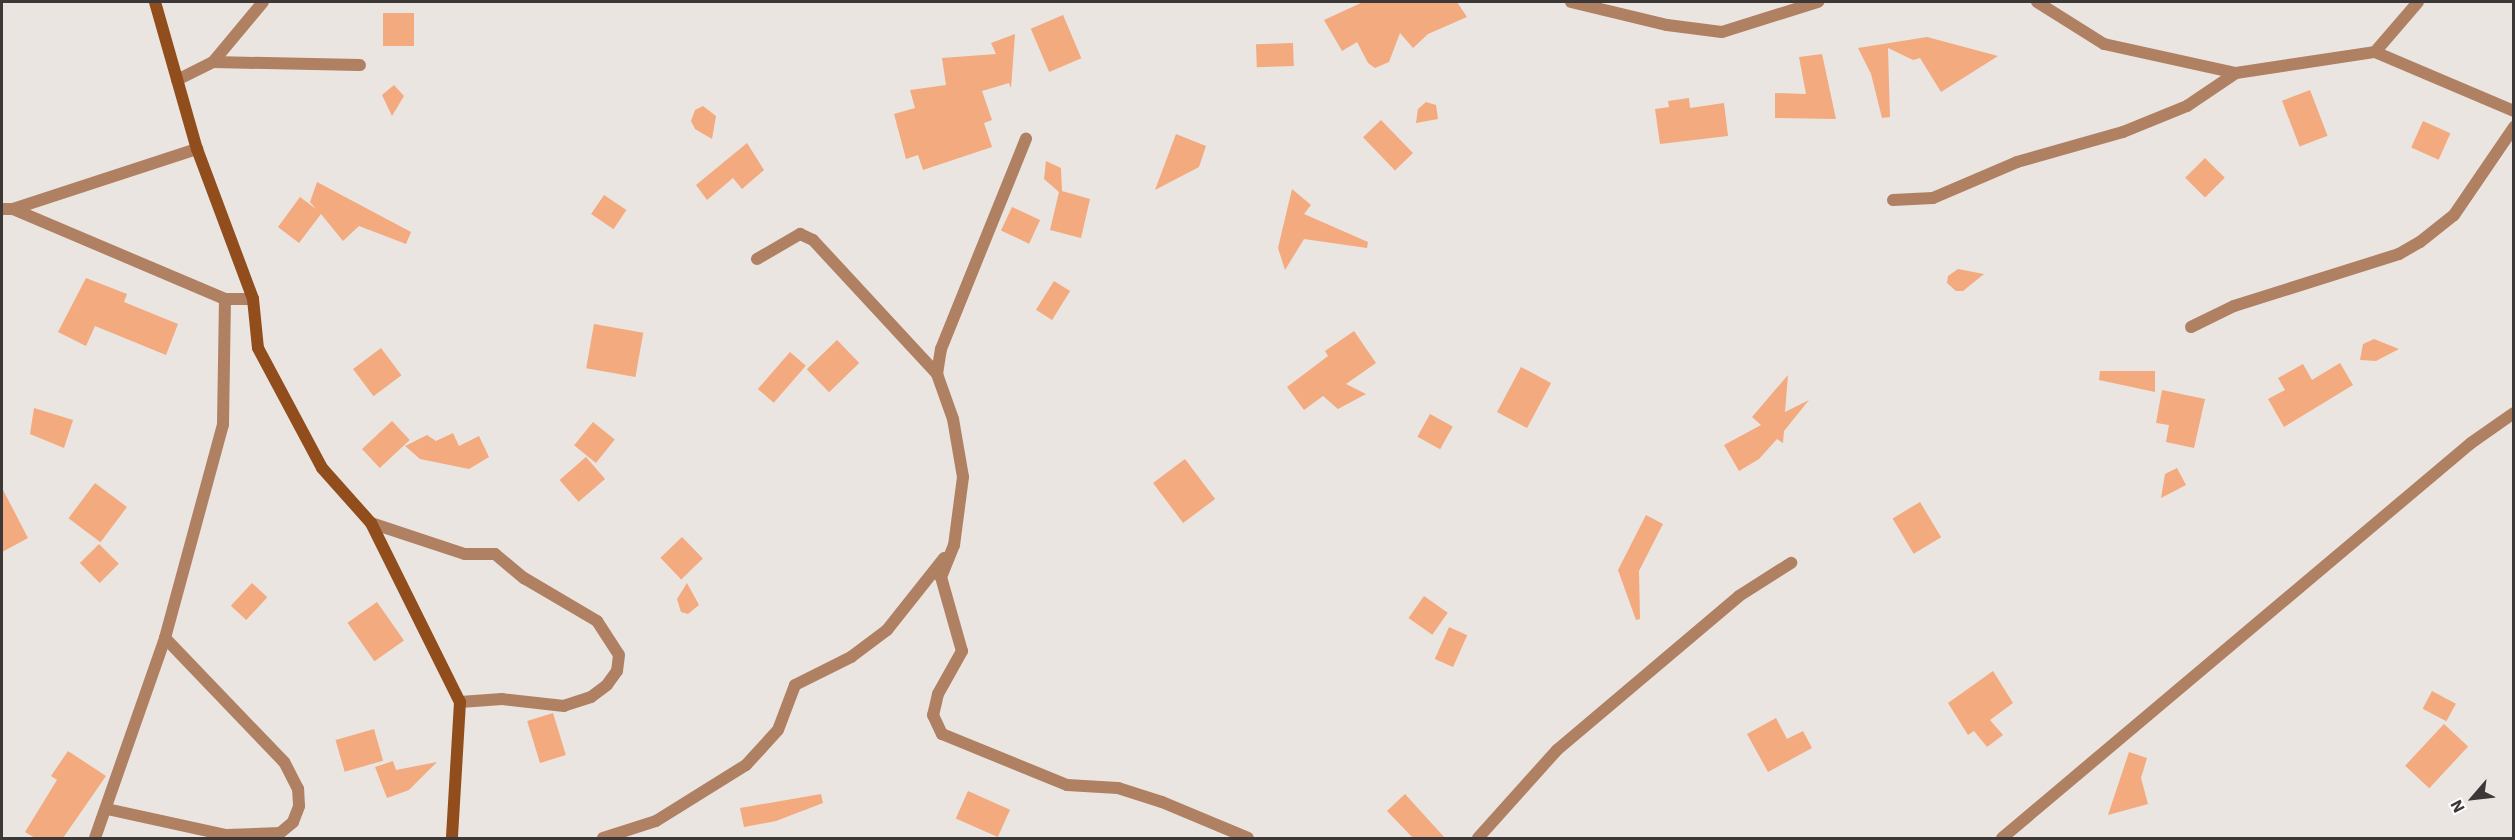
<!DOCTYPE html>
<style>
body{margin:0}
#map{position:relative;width:2515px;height:840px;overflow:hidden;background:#ebe5e1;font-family:"IBM Plex Sans",sans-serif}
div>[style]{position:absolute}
.building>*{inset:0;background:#f2aa7e;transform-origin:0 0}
.street>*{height:12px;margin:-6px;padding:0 6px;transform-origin:6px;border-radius:6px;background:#b08062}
.secondary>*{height:12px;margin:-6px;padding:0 6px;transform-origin:6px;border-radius:6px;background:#914d1b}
span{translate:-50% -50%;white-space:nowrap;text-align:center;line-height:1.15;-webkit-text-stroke:6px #fff;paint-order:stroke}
.frame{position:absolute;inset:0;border:3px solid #3b3837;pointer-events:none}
.north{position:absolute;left:2443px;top:768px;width:60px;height:60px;-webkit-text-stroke:4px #fff;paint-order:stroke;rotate:242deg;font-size:16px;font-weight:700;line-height:24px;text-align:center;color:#3b3837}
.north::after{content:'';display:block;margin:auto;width:21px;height:27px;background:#3b3837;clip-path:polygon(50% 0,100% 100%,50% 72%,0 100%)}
</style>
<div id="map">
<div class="building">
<i style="clip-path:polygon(1363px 2px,1457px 2px,1467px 17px,1428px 34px,1413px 48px,1400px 33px,1389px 62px,1375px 68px,1368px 63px,1357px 42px,1342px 51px,1324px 20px)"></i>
<i style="left:383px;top:13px;width:31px;height:33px"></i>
<i style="left:1063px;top:15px;width:47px;height:35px;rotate:67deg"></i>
<i style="clip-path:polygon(1015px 34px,1011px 88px,1009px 83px,982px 91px,992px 120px,984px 123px,992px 147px,923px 170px,918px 155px,906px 159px,894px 114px,915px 108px,910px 90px,946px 85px,942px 58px,996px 54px,991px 43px)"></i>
<i style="clip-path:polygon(1927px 37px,1998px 56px,1941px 92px,1920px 58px,1913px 60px,1888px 48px,1890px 117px,1882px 118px,1871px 74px,1858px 48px)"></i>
<i style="left:1293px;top:43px;width:23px;height:37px;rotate:88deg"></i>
<i style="clip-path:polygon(1822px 54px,1836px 119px,1775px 118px,1775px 93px,1806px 94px,1799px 57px)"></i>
<i style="clip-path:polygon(394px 85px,404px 96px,392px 116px,382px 95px)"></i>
<i style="left:2310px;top:90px;width:49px;height:30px;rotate:69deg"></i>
<i style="clip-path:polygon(1689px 98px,1690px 108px,1724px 103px,1728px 136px,1660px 144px,1655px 109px,1669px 107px,1668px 101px)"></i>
<i style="clip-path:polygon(1426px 102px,1436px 105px,1438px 119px,1416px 123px,1418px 109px)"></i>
<i style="clip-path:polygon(703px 106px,716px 116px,712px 139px,695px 129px,691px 121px,695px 110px)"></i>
<i style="left:1381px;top:120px;width:46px;height:25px;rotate:46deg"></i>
<i style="left:2423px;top:121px;width:30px;height:29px;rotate:24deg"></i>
<i style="clip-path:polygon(1176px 134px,1206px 146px,1199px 167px,1155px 190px)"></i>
<i style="clip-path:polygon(747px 143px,764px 170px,742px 189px,733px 178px,707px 200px,696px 185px)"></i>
<i style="left:2205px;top:158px;width:28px;height:28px;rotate:45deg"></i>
<i style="clip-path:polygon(1046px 161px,1061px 168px,1062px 191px,1090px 199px,1081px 238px,1050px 230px,1059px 192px,1044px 179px)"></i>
<i style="clip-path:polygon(317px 182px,411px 232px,406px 244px,359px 226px,343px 241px,321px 214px,299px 243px,278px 227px,300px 197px,316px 209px,310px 202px)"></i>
<i style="clip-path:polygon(1292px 189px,1311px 205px,1304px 214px,1368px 242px,1367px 248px,1304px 239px,1285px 270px,1278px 248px)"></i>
<i style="left:604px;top:195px;width:27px;height:23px;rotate:34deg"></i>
<i style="left:1012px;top:207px;width:31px;height:26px;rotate:25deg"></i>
<i style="clip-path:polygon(1958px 269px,1984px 274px,1963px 291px,1956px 291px,1947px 283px,1948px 276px)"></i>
<i style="clip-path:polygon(86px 278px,127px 294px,124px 302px,178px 324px,166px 355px,95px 326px,86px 346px,58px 332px)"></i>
<i style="left:1054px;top:281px;width:19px;height:34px;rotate:32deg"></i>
<i style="left:594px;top:324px;width:50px;height:45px;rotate:10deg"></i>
<i style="clip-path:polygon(1354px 331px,1376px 363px,1346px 384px,1366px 394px,1338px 409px,1323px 396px,1304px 410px,1287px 387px,1328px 356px,1325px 351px)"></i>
<i style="clip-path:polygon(2374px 339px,2399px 349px,2376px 361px,2360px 360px,2363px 344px)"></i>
<i style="left:837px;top:340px;width:32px;height:42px;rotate:46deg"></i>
<i style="left:381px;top:348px;width:34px;height:35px;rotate:53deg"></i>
<i style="left:790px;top:352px;width:21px;height:49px;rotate:41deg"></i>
<i style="clip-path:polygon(2340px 363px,2353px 385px,2284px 427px,2268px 399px,2285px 390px,2278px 378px,2303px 364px,2312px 380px)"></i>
<i style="left:1521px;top:367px;width:34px;height:51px;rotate:28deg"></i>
<i style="clip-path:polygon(2100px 371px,2155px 371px,2155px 392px,2099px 380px)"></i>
<i style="clip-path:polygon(1788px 375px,1785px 412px,1809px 400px,1784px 431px,1783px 443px,1777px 439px,1759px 459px,1739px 471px,1724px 445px,1761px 425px,1752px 417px)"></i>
<i style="clip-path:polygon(2162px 390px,2205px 399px,2194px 448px,2166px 442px,2169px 425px,2156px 423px)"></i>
<i style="clip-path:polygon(34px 408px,73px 420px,64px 448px,30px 434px)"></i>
<i style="left:1430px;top:414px;width:26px;height:26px;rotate:29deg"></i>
<i style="left:392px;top:421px;width:26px;height:41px;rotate:47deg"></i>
<i style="left:593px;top:422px;width:28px;height:30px;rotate:39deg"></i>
<i style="clip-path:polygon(453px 433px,459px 446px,479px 436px,489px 457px,469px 469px,420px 459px,405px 446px,427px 435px,436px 441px)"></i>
<i style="left:586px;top:457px;width:29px;height:35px;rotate:49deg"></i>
<i style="left:1185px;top:459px;width:50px;height:40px;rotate:53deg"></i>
<i style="clip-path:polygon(2177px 468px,2186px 485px,2161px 498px,2165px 474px)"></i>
<i style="left:95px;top:483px;width:40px;height:44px;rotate:37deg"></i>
<i style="clip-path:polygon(2px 488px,28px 538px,2px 552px)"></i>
<i style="left:1920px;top:502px;width:41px;height:32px;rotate:59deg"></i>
<i style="clip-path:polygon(1646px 515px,1663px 524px,1639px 571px,1640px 619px,1636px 620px,1618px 570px)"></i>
<i style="left:682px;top:537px;width:30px;height:30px;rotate:46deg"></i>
<i style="left:99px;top:544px;width:28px;height:27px;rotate:45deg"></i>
<i style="left:252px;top:583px;width:21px;height:31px;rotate:43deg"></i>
<i style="clip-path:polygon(687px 583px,699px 605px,688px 614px,681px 612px,677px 599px)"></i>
<i style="left:1424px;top:596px;width:29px;height:27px;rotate:35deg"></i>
<i style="left:377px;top:602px;width:47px;height:36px;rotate:55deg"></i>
<i style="left:1449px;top:627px;width:20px;height:35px;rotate:24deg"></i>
<i style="clip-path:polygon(1993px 671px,2013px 703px,1990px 720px,2003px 735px,1987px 747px,1974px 731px,1968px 735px,1948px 703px)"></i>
<i style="left:2432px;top:691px;width:27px;height:20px;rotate:28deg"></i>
<i style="left:553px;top:713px;width:44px;height:27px;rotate:73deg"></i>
<i style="clip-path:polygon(1776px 718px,1787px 739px,1803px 731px,1812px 748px,1768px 772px,1747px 734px)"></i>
<i style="left:2444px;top:724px;width:33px;height:57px;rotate:43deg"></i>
<i style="left:374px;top:729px;width:33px;height:40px;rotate:74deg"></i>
<i style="clip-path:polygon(68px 751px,106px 776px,63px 838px,35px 838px,25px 832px,57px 780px,51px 776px)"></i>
<i style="clip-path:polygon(2129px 752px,2147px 758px,2141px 778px,2148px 804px,2108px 815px)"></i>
<i style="clip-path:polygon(393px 761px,396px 770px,437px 762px,409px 790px,387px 798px,375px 767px)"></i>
<i style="left:968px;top:791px;width:46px;height:30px;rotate:24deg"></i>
<i style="clip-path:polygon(821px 794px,823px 803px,776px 821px,744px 827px,740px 808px)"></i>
<i style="clip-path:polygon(1405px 794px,1445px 838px,1413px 838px,1387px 811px)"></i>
</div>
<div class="street">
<i style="left:1571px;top:2px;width:99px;rotate:13.5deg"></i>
<i style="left:1667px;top:25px;width:55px;rotate:7.3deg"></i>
<i style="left:1722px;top:32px;width:101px;rotate:-17.4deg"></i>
<i style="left:2037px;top:2px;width:79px;rotate:32.1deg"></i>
<i style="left:2104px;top:44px;width:135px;rotate:12.4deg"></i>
<i style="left:2236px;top:73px;width:141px;rotate:-8.6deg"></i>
<i style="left:2375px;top:52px;width:66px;rotate:-49.3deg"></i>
<i style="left:2375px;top:52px;width:151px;rotate:23deg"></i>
<i style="left:213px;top:62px;width:147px;rotate:1.2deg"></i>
<i style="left:177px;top:80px;width:40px;rotate:-26.6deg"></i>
<i style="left:213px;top:62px;width:78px;rotate:-50.2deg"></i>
<i style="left:1893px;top:200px;width:40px;rotate:-2.9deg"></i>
<i style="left:1933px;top:198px;width:91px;rotate:-23.2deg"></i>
<i style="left:2017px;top:162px;width:110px;rotate:-15.8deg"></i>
<i style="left:2123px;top:132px;width:69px;rotate:-22.1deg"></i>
<i style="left:2187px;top:106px;width:59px;rotate:-34deg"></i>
<i style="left:2px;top:209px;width:11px"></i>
<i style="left:13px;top:209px;width:194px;rotate:-18.1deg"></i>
<i style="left:13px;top:209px;width:230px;rotate:23deg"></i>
<i style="left:757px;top:259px;width:50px;rotate:-30.2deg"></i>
<i style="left:800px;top:234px;width:14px;rotate:25deg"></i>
<i style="left:813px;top:240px;width:183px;rotate:47.2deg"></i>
<i style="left:937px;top:374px;width:48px;rotate:70.4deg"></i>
<i style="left:953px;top:419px;width:59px;rotate:80.2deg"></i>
<i style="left:963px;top:477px;width:69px;rotate:97.5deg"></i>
<i style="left:954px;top:545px;width:35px;rotate:112deg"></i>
<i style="left:941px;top:577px;width:77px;rotate:74.2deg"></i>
<i style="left:962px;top:651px;width:49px;rotate:119.2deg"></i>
<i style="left:938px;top:694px;width:22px;rotate:103deg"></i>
<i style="left:933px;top:715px;width:21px;rotate:65deg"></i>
<i style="left:942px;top:734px;width:135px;rotate:22.2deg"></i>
<i style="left:1067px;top:785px;width:51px;rotate:3.4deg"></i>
<i style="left:1118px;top:788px;width:46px;rotate:17.7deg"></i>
<i style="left:1162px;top:802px;width:93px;rotate:22.7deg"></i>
<i style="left:2191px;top:327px;width:48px;rotate:-26deg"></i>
<i style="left:2234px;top:306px;width:173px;rotate:-17.5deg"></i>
<i style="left:2399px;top:254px;width:24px;rotate:-30deg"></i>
<i style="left:2420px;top:242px;width:43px;rotate:-38.5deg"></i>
<i style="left:2454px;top:215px;width:107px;rotate:-55.7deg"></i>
<i style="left:937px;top:374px;width:25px;rotate:-81deg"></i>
<i style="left:941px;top:349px;width:227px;rotate:-68deg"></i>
<i style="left:371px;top:523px;width:99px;rotate:18.3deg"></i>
<i style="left:465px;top:554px;width:30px"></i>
<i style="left:495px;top:554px;width:38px;rotate:40deg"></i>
<i style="left:524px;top:578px;width:85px;rotate:30.5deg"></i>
<i style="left:597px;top:621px;width:40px;rotate:57.1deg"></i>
<i style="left:619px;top:655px;width:16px;rotate:97deg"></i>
<i style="left:617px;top:671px;width:17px;rotate:126deg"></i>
<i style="left:607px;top:685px;width:20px;rotate:143deg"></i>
<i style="left:591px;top:697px;width:28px;rotate:162deg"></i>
<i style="left:564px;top:706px;width:62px;rotate:-173.6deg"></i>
<i style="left:502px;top:699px;width:42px;rotate:175.9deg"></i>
<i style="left:107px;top:809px;width:122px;rotate:12.3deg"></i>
<i style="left:226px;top:835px;width:54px;rotate:-2.1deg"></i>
<i style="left:280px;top:833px;width:17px;rotate:-40deg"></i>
<i style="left:293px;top:822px;width:17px;rotate:-69deg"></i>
<i style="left:299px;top:806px;width:17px;rotate:-93deg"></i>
<i style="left:298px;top:789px;width:30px;rotate:-117deg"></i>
<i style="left:284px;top:762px;width:172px;rotate:-133.8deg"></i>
<i style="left:95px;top:838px;width:212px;rotate:-70.7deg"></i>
<i style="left:165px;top:638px;width:221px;rotate:-74.8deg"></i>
<i style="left:223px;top:425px;width:126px;rotate:-89.1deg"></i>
<i style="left:225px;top:299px;width:28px"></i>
<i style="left:603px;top:838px;width:56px;rotate:-17.8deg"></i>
<i style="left:656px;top:821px;width:106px;rotate:-31.9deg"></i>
<i style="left:746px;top:765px;width:47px;rotate:-47.6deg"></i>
<i style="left:778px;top:730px;width:48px;rotate:-69.3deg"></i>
<i style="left:795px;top:685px;width:63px;rotate:-26.6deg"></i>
<i style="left:851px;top:657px;width:45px;rotate:-36.9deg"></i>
<i style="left:887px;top:630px;width:92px;rotate:-51.6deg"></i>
<i style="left:1478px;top:838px;width:118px;rotate:-48.1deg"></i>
<i style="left:1557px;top:750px;width:238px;rotate:-40.2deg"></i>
<i style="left:1739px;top:596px;width:62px;rotate:-32.4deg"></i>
<i style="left:2002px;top:838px;width:613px;rotate:-40.1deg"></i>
<i style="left:2471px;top:443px;width:52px;rotate:-34.9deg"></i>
</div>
<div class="secondary">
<i style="left:155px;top:2px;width:153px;rotate:74.1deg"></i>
<i style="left:197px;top:149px;width:160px;rotate:69.5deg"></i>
<i style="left:253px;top:299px;width:49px;rotate:84.2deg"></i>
<i style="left:258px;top:348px;width:136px;rotate:61.9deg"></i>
<i style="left:322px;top:468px;width:74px;rotate:48.3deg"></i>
<i style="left:371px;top:523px;width:200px;rotate:63.6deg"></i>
<i style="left:460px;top:702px;width:136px;rotate:93.4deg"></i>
</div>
<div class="frame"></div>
<div class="north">N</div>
</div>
